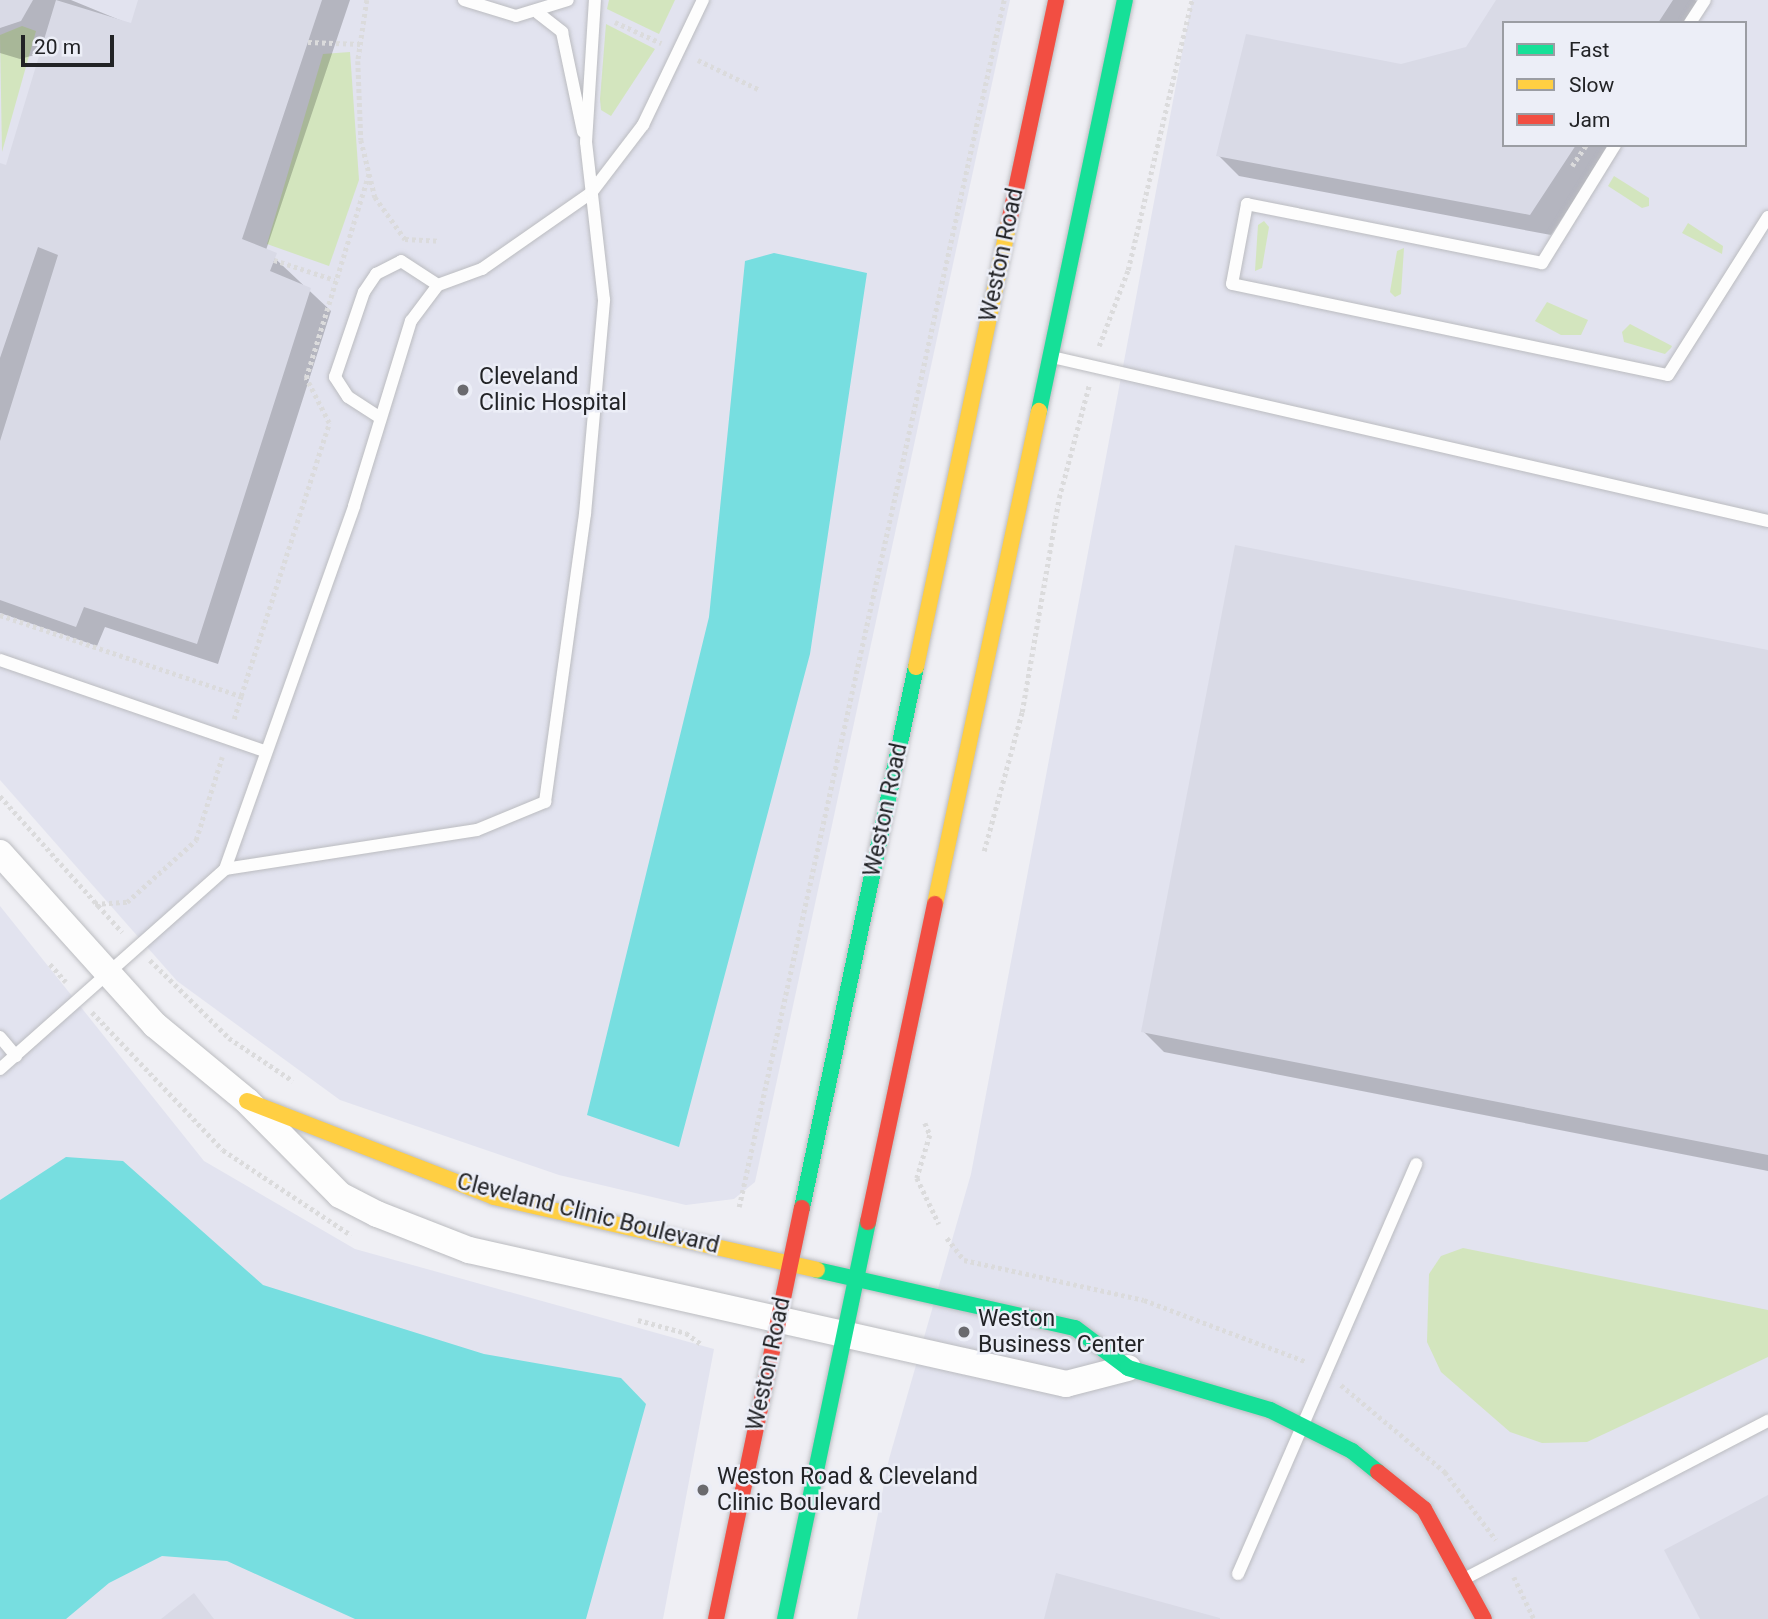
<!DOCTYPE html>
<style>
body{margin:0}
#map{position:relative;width:1768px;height:1619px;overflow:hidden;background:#efeff4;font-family:Roboto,sans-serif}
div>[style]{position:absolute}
.built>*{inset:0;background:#e2e3ef}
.green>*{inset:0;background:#d3e5be}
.water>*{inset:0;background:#77dee0}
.shadow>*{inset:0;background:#0003}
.building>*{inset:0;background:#d9dae6}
.path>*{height:4.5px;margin-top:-2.25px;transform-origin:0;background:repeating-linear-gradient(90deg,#dbdbdc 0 3.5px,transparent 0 7px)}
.roads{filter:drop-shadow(0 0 2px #bbbcc0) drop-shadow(0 0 2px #bbbcc0)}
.lane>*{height:12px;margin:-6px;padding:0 6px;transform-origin:6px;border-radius:6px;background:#fdfdfd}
.street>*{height:26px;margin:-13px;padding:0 13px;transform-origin:13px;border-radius:13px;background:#fdfdfd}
.fast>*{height:16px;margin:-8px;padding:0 8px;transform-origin:8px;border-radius:8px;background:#16e098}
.slow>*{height:16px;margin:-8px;padding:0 8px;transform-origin:8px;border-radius:8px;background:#ffcf43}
.jam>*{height:16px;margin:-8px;padding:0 8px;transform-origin:8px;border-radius:8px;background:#f24e42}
.dots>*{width:19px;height:19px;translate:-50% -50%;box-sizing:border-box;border:4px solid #eceef7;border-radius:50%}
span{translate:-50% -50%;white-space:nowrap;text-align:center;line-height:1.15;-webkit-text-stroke:5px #eceef7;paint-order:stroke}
.street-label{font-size:23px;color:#222326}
.poi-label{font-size:23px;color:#222326}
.left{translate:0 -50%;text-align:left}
.legend{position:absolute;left:1502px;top:21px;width:245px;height:126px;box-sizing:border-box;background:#eceef7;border:2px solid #9b9da3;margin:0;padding:9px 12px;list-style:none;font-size:21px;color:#222326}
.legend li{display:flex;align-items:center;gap:14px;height:35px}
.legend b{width:35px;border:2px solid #9b9da3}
.scale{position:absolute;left:21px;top:35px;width:93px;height:32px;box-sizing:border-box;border:4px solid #222326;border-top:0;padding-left:9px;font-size:21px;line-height:24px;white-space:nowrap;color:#222326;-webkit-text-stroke:5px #eceef7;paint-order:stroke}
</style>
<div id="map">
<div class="built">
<i style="clip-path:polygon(0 0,1010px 0,755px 1182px,734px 1199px,686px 1205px,559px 1175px,340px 1100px,177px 981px,0 780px)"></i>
<i style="clip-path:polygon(evenodd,1192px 0,1768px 0,1768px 1619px,857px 1619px,889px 1459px,971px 1174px,1192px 0,1504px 23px,1745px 23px,1745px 145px,1504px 145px,1504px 23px)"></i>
<i style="clip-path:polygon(0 906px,204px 1161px,355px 1249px,714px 1349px,663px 1619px,0 1619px)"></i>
</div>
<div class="green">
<i style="clip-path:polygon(609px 0,675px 0,659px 34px,607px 9px)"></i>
<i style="clip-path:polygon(606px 24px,655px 49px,611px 116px,601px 110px,600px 99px)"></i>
<i style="clip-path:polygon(22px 26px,36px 31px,2px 152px,0 35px)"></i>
<i style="clip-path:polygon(350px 52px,359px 180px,329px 266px,267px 244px,323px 54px)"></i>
<i style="clip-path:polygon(1614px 176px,1649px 198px,1649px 206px,1642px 208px,1608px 186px)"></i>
<i style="clip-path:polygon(1264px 221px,1269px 227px,1262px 268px,1255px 271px,1258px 225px)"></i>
<i style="clip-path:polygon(1688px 223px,1723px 246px,1722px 254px,1682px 233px)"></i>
<i style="clip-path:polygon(1404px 248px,1401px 294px,1395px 297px,1390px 292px,1397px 251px)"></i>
<i style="clip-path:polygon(1547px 302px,1588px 320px,1581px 335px,1561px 335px,1535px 321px)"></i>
<i style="clip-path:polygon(1630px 324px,1672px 346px,1671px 348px,1665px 354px,1624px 342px,1622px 332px)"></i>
<i style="clip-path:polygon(1463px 1248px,1768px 1310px,1768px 1357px,1587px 1442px,1542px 1443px,1510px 1432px,1441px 1372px,1427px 1342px,1429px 1274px,1441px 1256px)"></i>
</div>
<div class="water">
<i style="clip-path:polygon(774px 253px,867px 273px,810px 654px,679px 1147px,587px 1115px,709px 617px,745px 261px)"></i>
<i style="clip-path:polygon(66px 1157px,123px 1161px,263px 1285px,484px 1354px,621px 1378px,646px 1404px,586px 1619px,355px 1619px,227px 1561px,162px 1556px,109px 1583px,66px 1619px,0 1619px,0 1200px)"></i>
</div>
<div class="shadow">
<i style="clip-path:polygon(0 0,71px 0,132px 25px,140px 0,350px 0,266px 250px,331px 311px,218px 664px,105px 627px,97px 646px,0 613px,0 164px,7px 168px,42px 53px,20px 59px,0 53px)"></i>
<i style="clip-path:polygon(1499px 0,1695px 0,1703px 8px,1693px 23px,1504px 23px,1504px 145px,1611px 145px,1551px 235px,1239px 176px,1218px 155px,1468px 48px)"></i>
<i style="clip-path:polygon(1768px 652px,1768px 1171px,1164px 1052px,1143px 1031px)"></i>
</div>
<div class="building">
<i style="clip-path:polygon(0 0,33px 0,21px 21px,0 28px)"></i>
<i style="clip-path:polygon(56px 0,131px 23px,138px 0,322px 0,242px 239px,277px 253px,270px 271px,311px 288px,197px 644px,84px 607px,76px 627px,0 600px,0 441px,58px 255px,38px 247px,0 358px,0 163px,6px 165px)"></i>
<i style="clip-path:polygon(1496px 0,1673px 0,1658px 23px,1504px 23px,1504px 145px,1576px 145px,1530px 215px,1216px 156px,1246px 34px,1401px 64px,1466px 47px)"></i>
<i style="clip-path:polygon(1235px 545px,1768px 650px,1768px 1155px,1141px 1032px)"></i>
<i style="clip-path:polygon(1768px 1495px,1768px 1619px,1700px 1619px,1664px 1550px)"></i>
<i style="clip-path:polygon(1056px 1573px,1220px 1618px,1220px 1619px,1044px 1619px)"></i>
<i style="clip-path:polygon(194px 1593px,214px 1619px,161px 1619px)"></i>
</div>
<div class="path">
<i style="left:367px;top:0;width:62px;rotate:98.4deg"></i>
<i style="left:358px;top:61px;width:79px;rotate:87.8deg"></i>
<i style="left:361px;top:140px;width:59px;rotate:76.2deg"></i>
<i style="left:375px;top:197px;width:52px;rotate:54.5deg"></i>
<i style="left:405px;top:239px;width:34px;rotate:3deg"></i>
<i style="left:615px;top:22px;width:51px;rotate:24.5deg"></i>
<i style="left:308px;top:42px;width:53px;rotate:2.2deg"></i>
<i style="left:698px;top:60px;width:69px;rotate:25.8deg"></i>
<i style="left:1572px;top:166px;width:25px;rotate:-56deg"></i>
<i style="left:274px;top:260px;width:64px;rotate:18.2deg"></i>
<i style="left:1099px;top:346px;width:81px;rotate:-69.1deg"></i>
<i style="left:1128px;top:270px;width:277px;rotate:-76.7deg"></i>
<i style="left:0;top:615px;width:254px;rotate:18.6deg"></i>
<i style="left:241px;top:696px;width:287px;rotate:-72.1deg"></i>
<i style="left:329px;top:423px;width:51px;rotate:-117.1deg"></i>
<i style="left:306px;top:378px;width:214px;rotate:-72.9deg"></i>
<i style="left:234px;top:719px;width:24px;rotate:-73deg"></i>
<i style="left:0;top:796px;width:183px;rotate:48.1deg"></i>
<i style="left:984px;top:851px;width:144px;rotate:-74.7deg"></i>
<i style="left:1022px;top:712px;width:217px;rotate:-80.2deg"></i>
<i style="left:1059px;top:498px;width:117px;rotate:-75.1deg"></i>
<i style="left:95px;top:904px;width:32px;rotate:-4deg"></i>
<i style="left:127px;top:902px;width:93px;rotate:-41.9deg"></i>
<i style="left:196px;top:840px;width:87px;rotate:-72.6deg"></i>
<i style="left:150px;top:960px;width:111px;rotate:44.6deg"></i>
<i style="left:229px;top:1038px;width:77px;rotate:33.9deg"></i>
<i style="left:50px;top:964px;width:24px;rotate:48deg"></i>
<i style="left:92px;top:1012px;width:190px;rotate:46.5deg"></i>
<i style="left:223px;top:1150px;width:154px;rotate:33.6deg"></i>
<i style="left:925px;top:1123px;width:13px;rotate:67deg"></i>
<i style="left:930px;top:1135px;width:45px;rotate:106.8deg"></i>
<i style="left:917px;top:1178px;width:51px;rotate:64.4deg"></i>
<i style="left:739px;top:1207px;width:1236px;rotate:-77.62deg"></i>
<i style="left:947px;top:1238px;width:28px;rotate:52deg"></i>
<i style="left:964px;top:1260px;width:184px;rotate:12.5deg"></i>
<i style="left:1144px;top:1300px;width:174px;rotate:20.8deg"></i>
<i style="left:638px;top:1320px;width:50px;rotate:15.2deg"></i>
<i style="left:686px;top:1333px;width:19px;rotate:36deg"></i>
<i style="left:1341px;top:1385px;width:136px;rotate:39.9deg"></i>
<i style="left:1445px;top:1472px;width:85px;rotate:53.1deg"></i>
<i style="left:1514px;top:1577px;width:47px;rotate:64.5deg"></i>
</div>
<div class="roads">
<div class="lane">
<i style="left:464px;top:0;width:54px;rotate:17.1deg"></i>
<i style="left:516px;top:16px;width:54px;rotate:-17.1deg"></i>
<i style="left:538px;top:13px;width:31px;rotate:38deg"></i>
<i style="left:562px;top:32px;width:102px;rotate:78.1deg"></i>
<i style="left:1690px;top:23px;width:27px;rotate:-57deg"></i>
<i style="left:1615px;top:145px;width:139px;rotate:121.7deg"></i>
<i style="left:1542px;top:263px;width:301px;rotate:-168.7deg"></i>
<i style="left:1247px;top:204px;width:81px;rotate:100.6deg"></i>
<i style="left:1232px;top:284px;width:445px;rotate:11.8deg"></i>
<i style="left:1668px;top:375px;width:187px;rotate:-57.7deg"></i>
<i style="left:1052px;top:357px;width:735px;rotate:12.9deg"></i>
<i style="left:379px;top:417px;width:37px;rotate:-147deg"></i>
<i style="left:348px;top:397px;width:24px;rotate:-123deg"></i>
<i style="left:335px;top:377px;width:90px;rotate:-71.2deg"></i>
<i style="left:364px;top:292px;width:22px;rotate:-56deg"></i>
<i style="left:376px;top:274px;width:28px;rotate:-27deg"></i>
<i style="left:401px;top:261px;width:44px;rotate:33deg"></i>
<i style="left:0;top:660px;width:280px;rotate:19deg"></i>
<i style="left:225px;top:869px;width:255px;rotate:-8.8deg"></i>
<i style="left:477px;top:830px;width:74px;rotate:-22.4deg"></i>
<i style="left:545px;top:802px;width:291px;rotate:-82.1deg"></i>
<i style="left:585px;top:514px;width:215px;rotate:-84.9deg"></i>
<i style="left:604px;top:300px;width:159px;rotate:-96.5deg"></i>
<i style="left:586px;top:142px;width:142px;rotate:-86.4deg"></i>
<i style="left:0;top:1037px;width:25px;rotate:50deg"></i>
<i style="left:0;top:1069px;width:301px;rotate:-41.6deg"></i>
<i style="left:225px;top:869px;width:385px;rotate:-70.4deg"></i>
<i style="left:354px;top:506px;width:194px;rotate:-72.9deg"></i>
<i style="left:411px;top:321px;width:45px;rotate:-53.1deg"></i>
<i style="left:438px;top:285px;width:47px;rotate:-20deg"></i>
<i style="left:482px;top:269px;width:133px;rotate:-34.9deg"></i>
<i style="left:591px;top:193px;width:86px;rotate:-52.6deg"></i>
<i style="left:643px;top:125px;width:139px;rotate:-64.4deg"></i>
<i style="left:1238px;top:1574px;width:447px;rotate:-66.5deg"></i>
<i style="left:1464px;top:1579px;width:343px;rotate:-27.5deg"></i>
</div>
<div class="street">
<i style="left:0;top:853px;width:232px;rotate:48deg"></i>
<i style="left:155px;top:1025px;width:119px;rotate:39.6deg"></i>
<i style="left:247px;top:1101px;width:132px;rotate:45.3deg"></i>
<i style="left:340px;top:1195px;width:42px;rotate:27.2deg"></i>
<i style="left:377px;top:1214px;width:99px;rotate:21.4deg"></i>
<i style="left:469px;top:1250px;width:612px;rotate:12.65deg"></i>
<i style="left:1066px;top:1384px;width:64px;rotate:-14.5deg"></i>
</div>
<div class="fast">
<i style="left:1039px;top:411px;width:420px;rotate:-78.2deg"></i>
<i style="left:802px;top:1208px;width:553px;rotate:-78.1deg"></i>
<i style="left:817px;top:1270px;width:264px;rotate:12.7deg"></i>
<i style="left:1075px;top:1328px;width:66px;rotate:37deg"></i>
<i style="left:1128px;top:1368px;width:148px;rotate:16.5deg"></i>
<i style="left:1270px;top:1410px;width:92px;rotate:26.6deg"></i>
<i style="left:1352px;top:1451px;width:33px;rotate:39deg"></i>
<i style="left:785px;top:1619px;width:406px;rotate:-78.2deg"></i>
</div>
<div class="slow">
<i style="left:916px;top:667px;width:455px;rotate:-78.2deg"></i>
<i style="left:935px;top:904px;width:504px;rotate:-78.09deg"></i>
<i style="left:247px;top:1101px;width:265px;rotate:21.2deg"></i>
<i style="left:494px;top:1197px;width:331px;rotate:12.7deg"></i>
</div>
<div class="jam">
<i style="left:1009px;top:222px;width:227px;rotate:-78deg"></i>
<i style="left:868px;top:1222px;width:325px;rotate:-78.1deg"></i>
<i style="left:1378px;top:1472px;width:59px;rotate:38.8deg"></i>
<i style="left:1424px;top:1509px;width:125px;rotate:61.4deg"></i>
<i style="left:716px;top:1619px;width:420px;rotate:-78.2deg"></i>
</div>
</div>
<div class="dots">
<i style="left:463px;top:390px;background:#6a6a6e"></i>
<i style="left:964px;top:1332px;background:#6a6a6e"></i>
<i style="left:703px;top:1490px;background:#6a6a6e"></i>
</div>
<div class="street-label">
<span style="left:1002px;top:255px;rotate:-78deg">Weston Road</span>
<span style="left:886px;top:810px;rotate:-78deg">Weston Road</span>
<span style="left:588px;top:1214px;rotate:14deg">Cleveland Clinic Boulevard</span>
<span style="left:769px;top:1364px;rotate:-78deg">Weston Road</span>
</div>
<div class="poi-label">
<span class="left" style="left:479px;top:390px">Cleveland<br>Clinic Hospital</span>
<span class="left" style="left:978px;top:1332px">Weston<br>Business Center</span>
<span class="left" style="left:717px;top:1490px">Weston Road &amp; Cleveland<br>Clinic Boulevard</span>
</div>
<ul class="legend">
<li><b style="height:9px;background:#16e098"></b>Fast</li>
<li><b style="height:9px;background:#ffcf43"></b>Slow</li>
<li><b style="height:9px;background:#f24e42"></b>Jam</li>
</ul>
<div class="scale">20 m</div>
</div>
